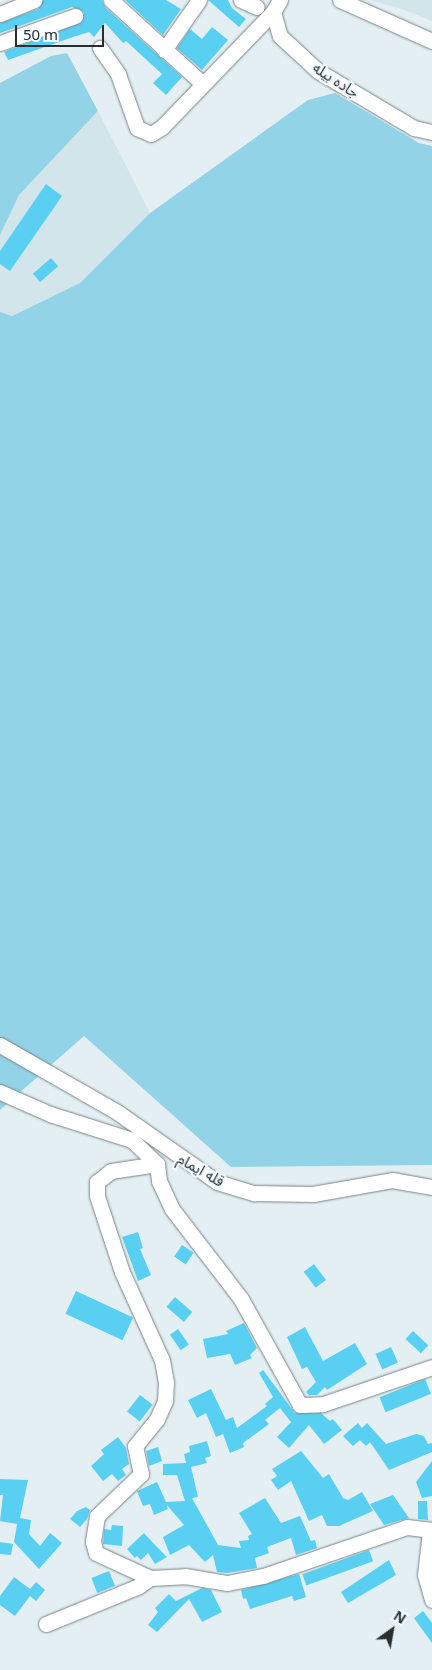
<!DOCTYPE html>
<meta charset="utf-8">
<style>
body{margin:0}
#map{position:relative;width:432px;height:1670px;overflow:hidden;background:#e4eff3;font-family:"Noto Sans","Noto Sans Arabic",sans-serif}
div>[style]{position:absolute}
.built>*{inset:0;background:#d1e5eb}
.green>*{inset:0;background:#92d3e7}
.building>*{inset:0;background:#59d0f2;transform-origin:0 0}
.roads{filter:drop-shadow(0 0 1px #7a8487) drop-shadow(0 0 1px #7a8487)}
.minor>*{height:15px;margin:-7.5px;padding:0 7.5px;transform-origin:7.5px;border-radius:7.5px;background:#fff}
span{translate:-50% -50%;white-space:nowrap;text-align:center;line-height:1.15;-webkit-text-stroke:4.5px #f3fcff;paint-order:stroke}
.street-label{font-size:15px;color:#2a2e2f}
.north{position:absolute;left:367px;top:1605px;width:50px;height:50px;-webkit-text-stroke:4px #f3fcff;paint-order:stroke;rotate:32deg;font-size:14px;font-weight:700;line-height:20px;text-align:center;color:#2a2e2f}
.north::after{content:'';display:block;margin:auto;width:18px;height:22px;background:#2a2e2f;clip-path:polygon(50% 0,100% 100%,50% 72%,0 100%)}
.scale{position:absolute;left:15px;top:25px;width:89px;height:22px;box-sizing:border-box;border:2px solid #2a2e2f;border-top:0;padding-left:6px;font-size:15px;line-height:18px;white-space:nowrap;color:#2a2e2f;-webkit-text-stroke:4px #f3fcff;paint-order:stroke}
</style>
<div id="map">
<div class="built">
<i style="clip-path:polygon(369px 0,432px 0,432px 21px,402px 9px)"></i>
<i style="clip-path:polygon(98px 111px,150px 213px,80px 283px,11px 316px,0 312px,0 235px,19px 195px)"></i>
</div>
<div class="green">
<i style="clip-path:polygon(67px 53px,98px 111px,19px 195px,0 235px,0 83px,51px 56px)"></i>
<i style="clip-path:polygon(335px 93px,419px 143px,432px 146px,432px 1165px,231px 1167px,84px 1036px,0 1110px,0 312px,12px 316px,80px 283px,150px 213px,308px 100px)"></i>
</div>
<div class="building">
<i style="clip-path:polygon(43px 0,102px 0,105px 7px,182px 77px,166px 95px,153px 83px,162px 74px,126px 41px,123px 43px,105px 23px,94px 37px,89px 32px,73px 37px,8px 60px,4px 52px,82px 22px,84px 12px,72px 7px,0 33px,0 23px,38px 9px)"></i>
<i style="clip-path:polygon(125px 0,166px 0,181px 9px,163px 35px)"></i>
<i style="clip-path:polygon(208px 0,228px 0,232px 8px,246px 19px,239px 27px)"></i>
<i style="clip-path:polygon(212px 27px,228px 40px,202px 70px,177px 48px,190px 29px,202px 39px)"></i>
<i style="clip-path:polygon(46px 184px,62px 196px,10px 271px,0 264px,0 251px)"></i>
<i style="left:51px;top:258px;width:11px;height:24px;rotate:49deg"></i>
<i style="clip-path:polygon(138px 1232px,143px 1248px,140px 1249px,151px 1275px,138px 1281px,122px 1237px)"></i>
<i style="left:182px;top:1245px;width:14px;height:14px;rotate:34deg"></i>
<i style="left:314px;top:1264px;width:20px;height:13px;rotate:53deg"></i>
<i style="left:76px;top:1291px;width:63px;height:25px;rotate:25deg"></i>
<i style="left:175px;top:1297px;width:23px;height:13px;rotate:41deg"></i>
<i style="clip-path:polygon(244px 1323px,257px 1348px,250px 1355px,252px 1358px,235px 1365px,230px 1354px,207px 1358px,203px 1339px,228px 1334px,226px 1331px)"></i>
<i style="clip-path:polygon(305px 1327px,323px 1361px,355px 1343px,367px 1364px,327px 1390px,325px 1387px,317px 1395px,309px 1395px,306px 1392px,316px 1382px,307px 1367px,302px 1369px,287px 1337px)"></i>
<i style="left:178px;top:1329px;width:19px;height:10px;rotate:55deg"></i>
<i style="left:413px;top:1331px;width:21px;height:11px;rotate:43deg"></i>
<i style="left:391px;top:1347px;width:17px;height:17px;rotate:66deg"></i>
<i style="clip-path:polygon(263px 1370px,295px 1413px,321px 1413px,330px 1421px,333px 1419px,342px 1430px,324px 1444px,309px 1425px,289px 1448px,277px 1437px,291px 1422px,280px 1408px,265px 1420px,269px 1424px,243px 1443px,244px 1447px,230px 1453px,223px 1434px,216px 1437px,206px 1413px,197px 1418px,188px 1400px,211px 1389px,226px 1420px,233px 1417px,237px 1428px,267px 1406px,265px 1404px,273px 1397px,259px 1373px)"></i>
<i style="left:425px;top:1379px;width:16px;height:49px;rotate:68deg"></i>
<i style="left:140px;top:1395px;width:16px;height:21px;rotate:38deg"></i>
<i style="clip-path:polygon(358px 1423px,362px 1428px,367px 1423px,386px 1444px,416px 1434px,424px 1436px,428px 1444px,432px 1443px,432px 1452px,389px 1470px,370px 1442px,366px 1446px,360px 1440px,353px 1446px,343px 1436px)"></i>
<i style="clip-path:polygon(118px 1437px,126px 1448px,129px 1464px,122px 1469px,126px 1475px,118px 1481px,112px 1474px,103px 1481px,91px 1466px,104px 1454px,101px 1450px)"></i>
<i style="clip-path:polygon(207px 1441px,211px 1456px,205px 1458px,207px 1463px,191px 1467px,198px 1497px,192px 1498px,218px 1545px,241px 1548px,239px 1541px,249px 1540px,248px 1536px,252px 1534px,239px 1513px,265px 1498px,281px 1523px,300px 1516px,311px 1541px,315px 1540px,317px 1548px,296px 1555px,291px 1538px,267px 1547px,269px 1553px,255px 1558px,257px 1568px,227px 1573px,217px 1572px,213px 1555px,205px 1562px,189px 1545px,170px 1555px,163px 1537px,184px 1525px,167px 1505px,168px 1509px,154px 1515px,150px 1504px,143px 1506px,137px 1491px,157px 1482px,166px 1502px,185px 1501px,177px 1475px,163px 1475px,163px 1464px,186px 1463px,184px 1454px,190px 1452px,189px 1446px)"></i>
<i style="clip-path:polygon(158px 1447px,162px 1461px,149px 1466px,146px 1451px)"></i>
<i style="clip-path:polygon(301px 1451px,323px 1478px,329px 1474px,343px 1498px,348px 1500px,362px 1492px,373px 1511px,339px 1526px,327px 1526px,322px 1515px,309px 1521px,291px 1481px,278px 1490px,271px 1480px,277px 1476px,272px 1469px)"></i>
<i style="clip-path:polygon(432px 1461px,432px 1496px,422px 1498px,416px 1482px)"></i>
<i style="clip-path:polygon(0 1479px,28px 1480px,20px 1518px,31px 1520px,29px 1534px,40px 1546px,50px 1533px,62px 1543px,39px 1569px,14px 1542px,17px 1524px,0 1521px,3px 1495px,0 1495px)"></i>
<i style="clip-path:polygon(393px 1495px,409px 1518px,384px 1525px,370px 1504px)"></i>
<i style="clip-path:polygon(418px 1501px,427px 1501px,428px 1520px,418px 1519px)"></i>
<i style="clip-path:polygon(86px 1507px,90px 1510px,87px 1519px,80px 1527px,70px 1519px,77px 1511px)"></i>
<i style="clip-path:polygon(112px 1525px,123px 1526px,122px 1546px,103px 1544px,104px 1529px,111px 1530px)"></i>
<i style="clip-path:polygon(144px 1533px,155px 1545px,167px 1557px,155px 1564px,148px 1553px,141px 1560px,137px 1556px,135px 1558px,127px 1549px)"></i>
<i style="clip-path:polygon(0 1542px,13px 1544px,11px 1555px,0 1554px)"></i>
<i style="left:369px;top:1550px;width:12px;height:71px;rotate:70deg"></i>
<i style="clip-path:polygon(389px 1560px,396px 1575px,348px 1603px,341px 1592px)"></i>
<i style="left:109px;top:1571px;width:16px;height:19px;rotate:68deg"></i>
<i style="clip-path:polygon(299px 1574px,306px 1597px,294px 1601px,292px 1596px,250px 1609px,246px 1598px,243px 1599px,241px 1590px)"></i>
<i style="clip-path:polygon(14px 1577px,30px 1589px,36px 1582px,45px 1590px,36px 1601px,30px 1596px,15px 1616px,0 1605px,0 1596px)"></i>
<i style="clip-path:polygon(202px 1588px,211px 1590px,222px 1612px,202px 1622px,189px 1599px,157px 1632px,148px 1625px,158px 1612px,155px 1608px,169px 1594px,176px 1601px)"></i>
<i style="clip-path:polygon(423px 1611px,432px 1623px,432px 1643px,414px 1618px)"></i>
</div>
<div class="roads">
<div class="minor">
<i style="left:111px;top:0;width:123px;rotate:42.4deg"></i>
<i style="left:241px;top:0;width:17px;rotate:24deg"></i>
<i style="left:280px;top:0;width:14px;rotate:120deg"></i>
<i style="left:273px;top:12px;width:25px;rotate:74deg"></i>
<i style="left:280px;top:36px;width:52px;rotate:42.6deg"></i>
<i style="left:318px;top:71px;width:112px;rotate:30.7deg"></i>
<i style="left:414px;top:128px;width:18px;rotate:13deg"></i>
<i style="left:340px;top:0;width:101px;rotate:24deg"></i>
<i style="left:0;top:14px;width:37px;rotate:-22deg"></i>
<i style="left:0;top:43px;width:80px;rotate:-19.8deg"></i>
<i style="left:100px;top:48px;width:32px;rotate:55deg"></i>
<i style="left:118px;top:74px;width:57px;rotate:70.6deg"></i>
<i style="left:137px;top:128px;width:15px;rotate:23deg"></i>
<i style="left:151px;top:134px;width:13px;rotate:-32deg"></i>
<i style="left:162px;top:127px;width:160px;rotate:-46deg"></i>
<i style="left:164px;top:50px;width:61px;rotate:-55deg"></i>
<i style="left:0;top:1045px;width:135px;rotate:29.8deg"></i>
<i style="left:117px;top:1112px;width:122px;rotate:35deg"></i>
<i style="left:217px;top:1182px;width:39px;rotate:17deg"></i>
<i style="left:254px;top:1193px;width:59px;rotate:1deg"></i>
<i style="left:313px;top:1194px;width:80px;rotate:-10deg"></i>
<i style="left:392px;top:1180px;width:41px;rotate:9.9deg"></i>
<i style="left:0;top:1092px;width:55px;rotate:23.7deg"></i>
<i style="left:50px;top:1114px;width:86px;rotate:17.6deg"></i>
<i style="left:132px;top:1140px;width:35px;rotate:44deg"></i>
<i style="left:157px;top:1164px;width:17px;rotate:83deg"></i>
<i style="left:159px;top:1181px;width:31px;rotate:65deg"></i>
<i style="left:172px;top:1209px;width:113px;rotate:52.5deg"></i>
<i style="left:241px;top:1299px;width:121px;rotate:60.9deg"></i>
<i style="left:300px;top:1405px;width:23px;rotate:-2deg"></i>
<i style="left:323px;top:1404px;width:115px;rotate:-18.7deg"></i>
<i style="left:157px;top:1164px;width:47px;rotate:171.3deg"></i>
<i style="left:111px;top:1171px;width:18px;rotate:142deg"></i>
<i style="left:97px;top:1182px;width:14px;rotate:90deg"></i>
<i style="left:97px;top:1196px;width:80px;rotate:71.8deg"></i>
<i style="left:122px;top:1272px;width:97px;rotate:65.6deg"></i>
<i style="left:162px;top:1360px;width:22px;rotate:80deg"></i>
<i style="left:166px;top:1382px;width:19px;rotate:93deg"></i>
<i style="left:165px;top:1401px;width:20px;rotate:114deg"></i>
<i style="left:157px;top:1419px;width:35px;rotate:129deg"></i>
<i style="left:135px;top:1446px;width:29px;rotate:78deg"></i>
<i style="left:141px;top:1474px;width:61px;rotate:136.3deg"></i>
<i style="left:97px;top:1516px;width:26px;rotate:99deg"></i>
<i style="left:93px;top:1542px;width:11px;rotate:75deg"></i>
<i style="left:96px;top:1553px;width:60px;rotate:24.8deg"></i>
<i style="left:150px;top:1578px;width:35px;rotate:-3deg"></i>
<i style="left:185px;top:1576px;width:43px;rotate:9.5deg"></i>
<i style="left:227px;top:1583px;width:37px;rotate:-11deg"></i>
<i style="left:263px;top:1576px;width:152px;rotate:-18.8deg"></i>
<i style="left:407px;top:1527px;width:25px;rotate:7deg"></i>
<i style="left:430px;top:1531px;width:44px;rotate:96.5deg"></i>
<i style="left:425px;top:1575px;width:26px;rotate:74deg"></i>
<i style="left:46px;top:1624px;width:100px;rotate:-22.2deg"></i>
<i style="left:139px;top:1586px;width:14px;rotate:-36deg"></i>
</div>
</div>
<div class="street-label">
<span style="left:336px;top:80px;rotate:33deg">جاده بیله</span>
<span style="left:201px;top:1170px;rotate:30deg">قله ایمام</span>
</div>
<div class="north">N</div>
<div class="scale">50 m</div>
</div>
